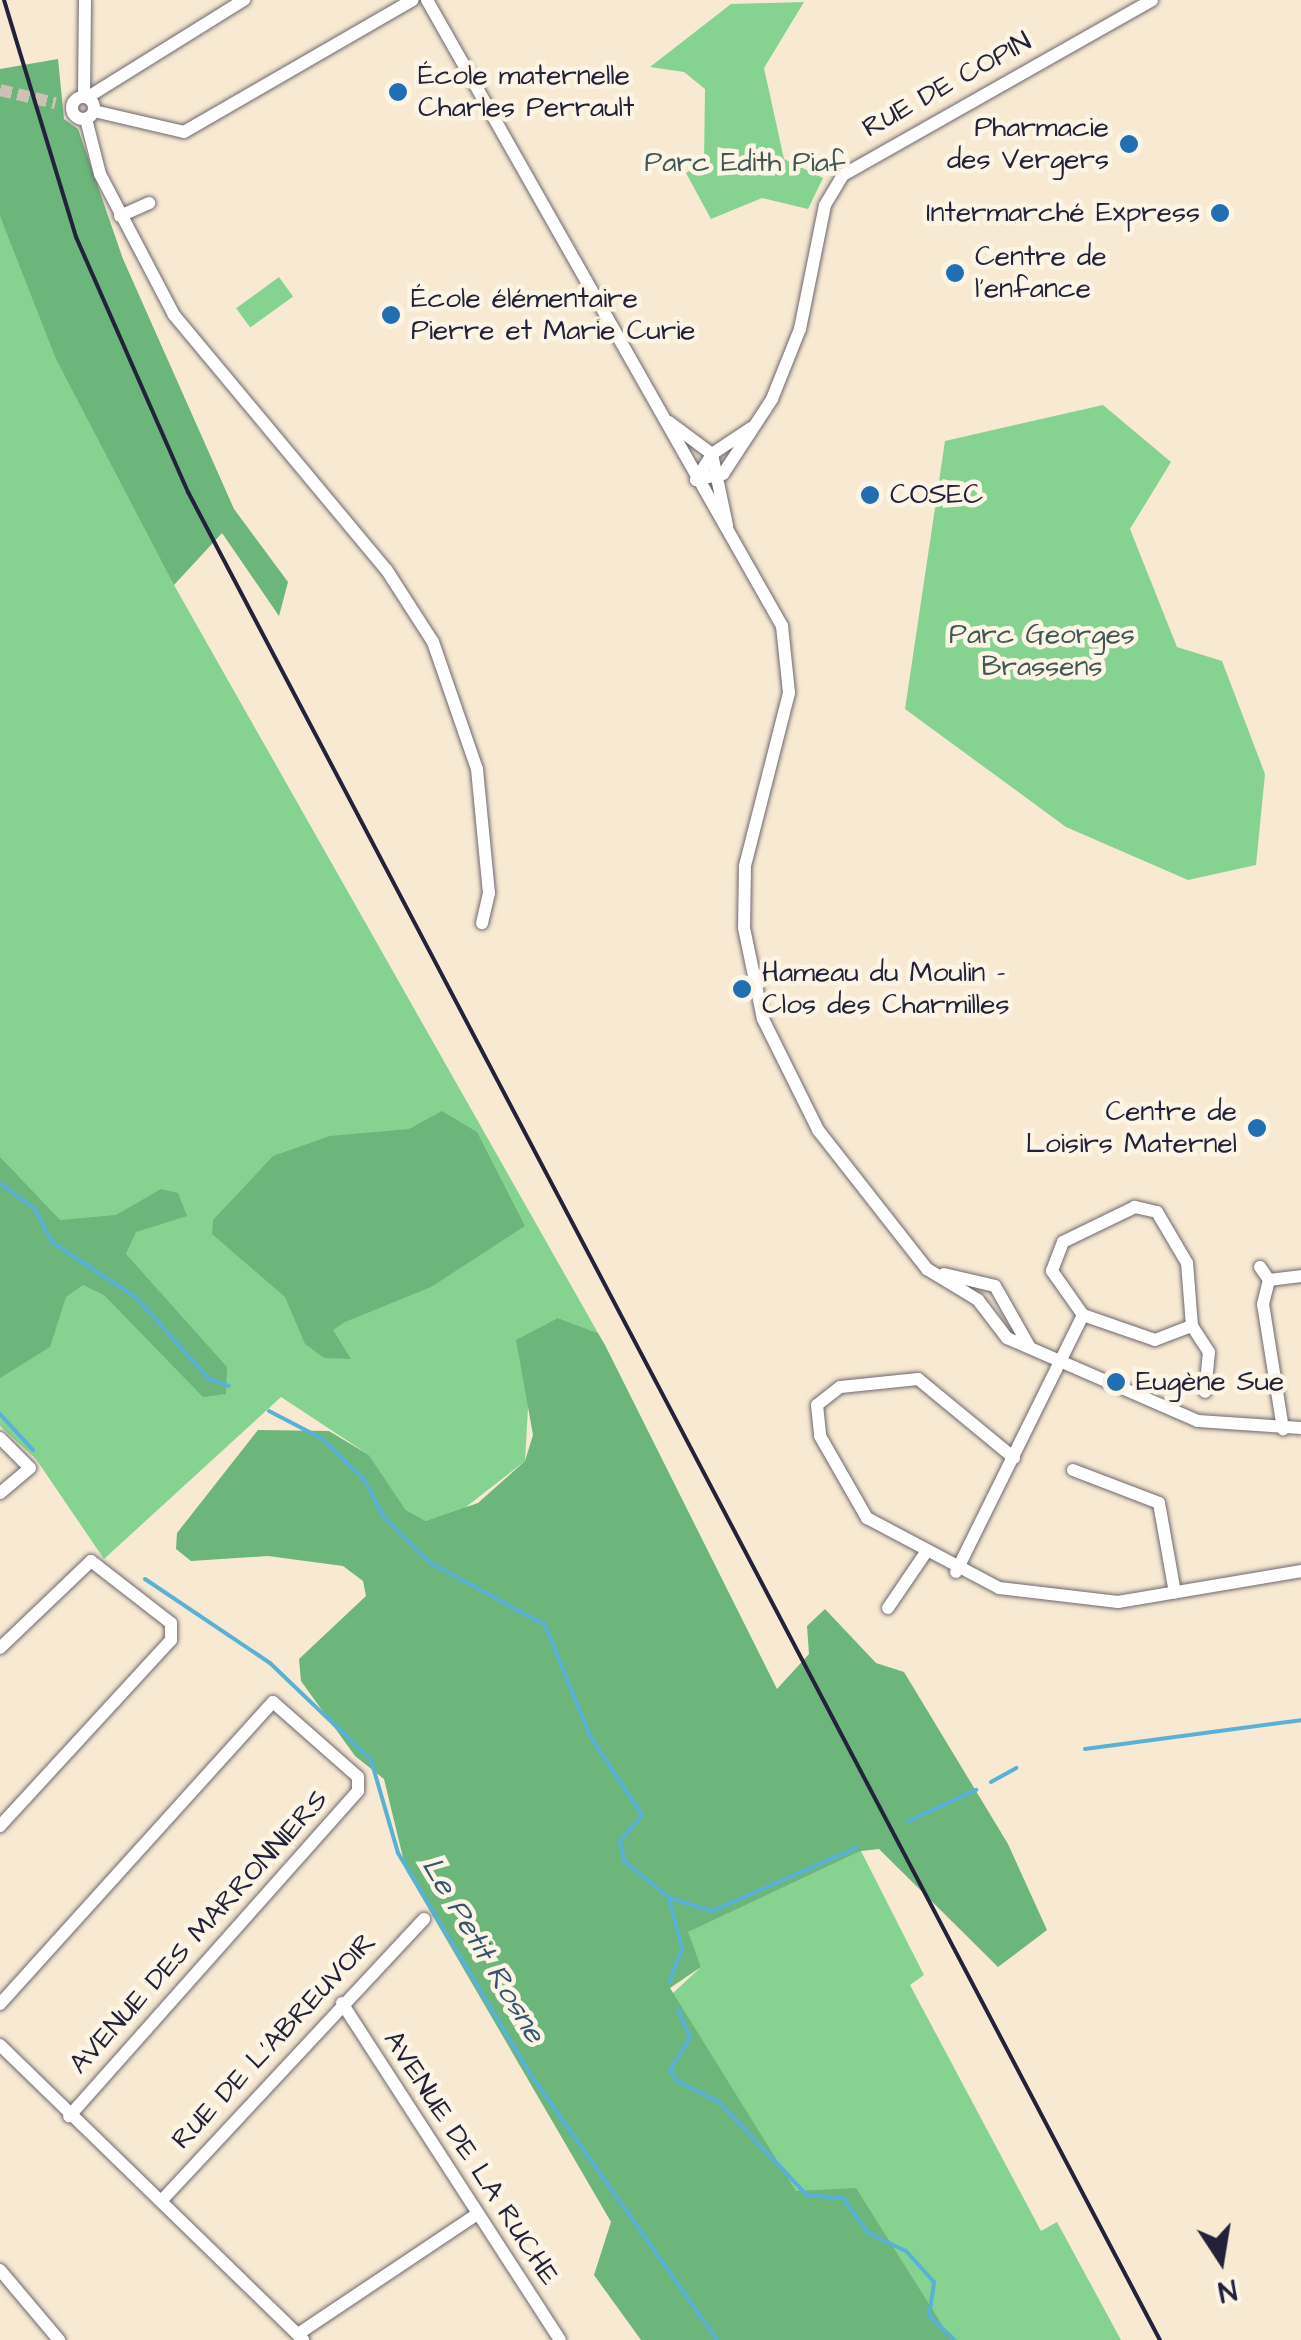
<!DOCTYPE html>
<meta charset="utf-8">
<style>
body{margin:0}
#map{position:relative;width:1301px;height:2340px;overflow:hidden;background:#f7e9d2;font-family:"Architects Daughter",sans-serif}
div>[style]{position:absolute}
.green>*{inset:0;background:#86d391;transform-origin:0 0}
.forest>*{inset:0;background:#6cb57b}
.stream>*{height:4px;margin:-2px;padding:0 2px;transform-origin:2px;border-radius:2px;background:#59b2d6}
.minor-tunnel>*{height:12px;margin-top:-6px;transform-origin:0;background:repeating-linear-gradient(90deg,#ccc1b4 0 12px,transparent 0 18px)}
.roads{filter:drop-shadow(0 0 2px #6d6870) drop-shadow(0 0 2px #6d6870)}
.minor>*{height:12px;margin:-6px;padding:0 6px;transform-origin:6px;border-radius:6px;background:#fff}
.minor>.ring{margin:-6px;padding:0;box-sizing:content-box;background:none;border:12px solid #fff;border-radius:50%}
.rail>*{height:4px;margin:-2px;padding:0 2px;transform-origin:2px;border-radius:2px;background:#22223b}
.dots>*{width:28px;height:28px;translate:-50% -50%;box-sizing:border-box;border:5px solid #fcf5e5;border-radius:50%}
span{translate:-50% -50%;white-space:nowrap;text-align:center;line-height:1.15;-webkit-text-stroke:9px #fcf5e5;paint-order:stroke}
.poi-label{font-size:28px;color:#22223b}
.left{translate:0 -50%;text-align:left}
.right{translate:-100% -50%;text-align:right}
.street-label{font-size:28px;color:#22223b}
.park-label{font-size:28px;color:#405755}
.water-label{font-size:30px;color:#355471;font-style:italic}
.north{position:absolute;left:1171px;top:2210px;width:100px;height:100px;-webkit-text-stroke:8px #fcf5e5;paint-order:stroke;rotate:168deg;font-size:28px;font-weight:700;line-height:40px;text-align:center;color:#22223b}
.north::after{content:'';display:block;margin:auto;width:35px;height:45px;background:#22223b;clip-path:polygon(50% 0,100% 100%,50% 72%,0 100%)}
</style>
<div id="map">
<div class="green">
<i style="clip-path:polygon(804px 2px,764px 68px,784px 159px,823px 178px,808px 209px,762px 198px,711px 219px,686px 173px,704px 161px,705px 89px,684px 72px,650px 67px,731px 4px)"></i>
<i style="clip-path:polygon(0 216px,174px 585px,598px 1333px,558px 1318px,528px 1408px,525px 1461px,453px 1517px,426px 1521px,406px 1510px,369px 1455px,281px 1397px,104px 1559px,36px 1459px,0 1426px)"></i>
<i style="left:279px;top:277px;width:24px;height:53px;rotate:54deg"></i>
<i style="clip-path:polygon(1103px 405px,1171px 462px,1130px 529px,1177px 647px,1222px 661px,1265px 774px,1256px 865px,1188px 880px,1066px 827px,905px 709px,945px 441px)"></i>
<i style="clip-path:polygon(861px 1851px,924px 1975px,910px 1985px,1041px 2231px,1057px 2222px,1121px 2340px,952px 2340px,856px 2189px,796px 2192px,672px 1994px,701px 1967px,687px 1932px)"></i>
</div>
<div class="forest">
<i style="clip-path:polygon(58px 59px,64px 119px,78px 129px,123px 259px,234px 509px,288px 582px,279px 616px,222px 533px,174px 585px,56px 359px,0 216px,0 69px)"></i>
<i style="clip-path:polygon(442px 1111px,477px 1132px,525px 1226px,431px 1287px,345px 1322px,333px 1330px,351px 1359px,324px 1358px,305px 1344px,285px 1297px,212px 1234px,213px 1220px,273px 1156px,330px 1136px,409px 1129px)"></i>
<i style="clip-path:polygon(0 1157px,60px 1220px,116px 1215px,161px 1189px,178px 1193px,187px 1216px,136px 1232px,126px 1254px,227px 1367px,226px 1394px,203px 1397px,104px 1295px,83px 1285px,66px 1297px,50px 1347px,0 1378px)"></i>
<i style="clip-path:polygon(558px 1318px,598px 1333px,605px 1345px,777px 1689px,809px 1654px,807px 1626px,825px 1609px,876px 1663px,904px 1672px,1008px 1844px,1047px 1930px,998px 1967px,879px 1849px,861px 1851px,688px 1932px,701px 1967px,670px 1988px,796px 2191px,856px 2188px,952px 2340px,641px 2340px,594px 2275px,611px 2222px,406px 1870px,384px 1779px,355px 1756px,301px 1681px,299px 1659px,366px 1596px,363px 1581px,343px 1566px,268px 1556px,191px 1561px,176px 1549px,177px 1533px,258px 1430px,329px 1431px,369px 1455px,406px 1510px,426px 1521px,478px 1503px,525px 1461px,533px 1435px,516px 1340px)"></i>
</div>
<div class="stream">
<i style="left:0;top:1183px;width:44px;rotate:36.6deg"></i>
<i style="left:35px;top:1209px;width:37px;rotate:63deg"></i>
<i style="left:52px;top:1242px;width:102px;rotate:33.4deg"></i>
<i style="left:137px;top:1298px;width:108px;rotate:48.4deg"></i>
<i style="left:209px;top:1379px;width:21px;rotate:19deg"></i>
<i style="left:269px;top:1411px;width:59px;rotate:27.4deg"></i>
<i style="left:321px;top:1438px;width:59px;rotate:43.6deg"></i>
<i style="left:364px;top:1479px;width:42px;rotate:62.8deg"></i>
<i style="left:383px;top:1516px;width:65px;rotate:45deg"></i>
<i style="left:429px;top:1562px;width:132px;rotate:28.5deg"></i>
<i style="left:545px;top:1625px;width:120px;rotate:67.9deg"></i>
<i style="left:590px;top:1736px;width:95px;rotate:56.6deg"></i>
<i style="left:642px;top:1815px;width:34px;rotate:130deg"></i>
<i style="left:620px;top:1841px;width:20px;rotate:79deg"></i>
<i style="left:624px;top:1861px;width:58px;rotate:39.4deg"></i>
<i style="left:669px;top:1898px;width:53px;rotate:75.7deg"></i>
<i style="left:682px;top:1949px;width:36px;rotate:111deg"></i>
<i style="left:0;top:1414px;width:49px;rotate:47.5deg"></i>
<i style="left:145px;top:1579px;width:151px;rotate:33.9deg"></i>
<i style="left:270px;top:1663px;width:140px;rotate:43.8deg"></i>
<i style="left:371px;top:1760px;width:97px;rotate:73.8deg"></i>
<i style="left:398px;top:1853px;width:259px;rotate:59.1deg"></i>
<i style="left:531px;top:2075px;width:324px;rotate:54.9deg"></i>
<i style="left:1085px;top:1749px;width:218px;rotate:-7.6deg"></i>
<i style="left:991px;top:1782px;width:29px;rotate:-29deg"></i>
<i style="left:908px;top:1821px;width:75px;rotate:-24.5deg"></i>
<i style="left:671px;top:1898px;width:43px;rotate:17.6deg"></i>
<i style="left:712px;top:1911px;width:157px;rotate:-23.6deg"></i>
<i style="left:678px;top:2010px;width:30px;rotate:66deg"></i>
<i style="left:690px;top:2037px;width:39px;rotate:121deg"></i>
<i style="left:670px;top:2070px;width:13px;rotate:58deg"></i>
<i style="left:677px;top:2081px;width:47px;rotate:26.6deg"></i>
<i style="left:719px;top:2102px;width:128px;rotate:46.6deg"></i>
<i style="left:807px;top:2195px;width:36px;rotate:5deg"></i>
<i style="left:843px;top:2198px;width:43px;rotate:54.5deg"></i>
<i style="left:868px;top:2233px;width:42px;rotate:25.3deg"></i>
<i style="left:906px;top:2251px;width:42px;rotate:47.9deg"></i>
<i style="left:934px;top:2282px;width:34px;rotate:98deg"></i>
<i style="left:929px;top:2316px;width:35px;rotate:43deg"></i>
</div>
<div class="minor-tunnel">
<i style="left:0;top:90px;width:57px;rotate:13.3deg"></i>
</div>
<div class="roads">
<div class="minor">
<i style="left:427px;top:0;width:720px;rotate:60.44deg"></i>
<i style="left:782px;top:626px;width:67px;rotate:84deg"></i>
<i style="left:789px;top:693px;width:179px;rotate:104.3deg"></i>
<i style="left:745px;top:866px;width:62px;rotate:90.9deg"></i>
<i style="left:744px;top:928px;width:93px;rotate:78.2deg"></i>
<i style="left:763px;top:1019px;width:124px;rotate:63.6deg"></i>
<i style="left:818px;top:1130px;width:177px;rotate:51.9deg"></i>
<i style="left:927px;top:1269px;width:60px;rotate:31.3deg"></i>
<i style="left:978px;top:1300px;width:48px;rotate:52.7deg"></i>
<i style="left:1007px;top:1338px;width:208px;rotate:23.5deg"></i>
<i style="left:1198px;top:1421px;width:103px;rotate:3.9deg"></i>
<i style="left:84px;top:96px;width:96px;rotate:-89.4deg"></i>
<i class="ring" style="left:72px;top:97px;width:10px;height:10px"></i>
<i style="left:88px;top:97px;width:184px;rotate:-31.9deg"></i>
<i style="left:94px;top:111px;width:92px;rotate:13.1deg"></i>
<i style="left:184px;top:132px;width:264px;rotate:-30deg"></i>
<i style="left:86px;top:119px;width:57px;rotate:75.7deg"></i>
<i style="left:100px;top:174px;width:159px;rotate:62.3deg"></i>
<i style="left:174px;top:315px;width:331px;rotate:50.2deg"></i>
<i style="left:386px;top:569px;width:87px;rotate:57.2deg"></i>
<i style="left:433px;top:642px;width:134px;rotate:70.9deg"></i>
<i style="left:477px;top:769px;width:125px;rotate:84.5deg"></i>
<i style="left:489px;top:893px;width:31px;rotate:103deg"></i>
<i style="left:120px;top:216px;width:32px;rotate:-24deg"></i>
<i style="left:669px;top:422px;width:54px;rotate:36.7deg"></i>
<i style="left:712px;top:454px;width:73px;rotate:78.1deg"></i>
<i style="left:696px;top:480px;width:28px;rotate:-13deg"></i>
<i style="left:723px;top:474px;width:90px;rotate:-56.8deg"></i>
<i style="left:772px;top:399px;width:75px;rotate:-68.2deg"></i>
<i style="left:800px;top:329px;width:126px;rotate:-78.6deg"></i>
<i style="left:825px;top:205px;width:35px;rotate:-59deg"></i>
<i style="left:843px;top:175px;width:355px;rotate:-29.5deg"></i>
<i style="left:696px;top:480px;width:31px;rotate:-58deg"></i>
<i style="left:712px;top:454px;width:47px;rotate:-33.7deg"></i>
<i style="left:1260px;top:1267px;width:16px;rotate:55deg"></i>
<i style="left:944px;top:1274px;width:52px;rotate:13.2deg"></i>
<i style="left:995px;top:1286px;width:69px;rotate:60.5deg"></i>
<i style="left:1269px;top:1280px;width:25px;rotate:104deg"></i>
<i style="left:1263px;top:1304px;width:127px;rotate:80.9deg"></i>
<i style="left:1269px;top:1280px;width:32px;rotate:-7deg"></i>
<i style="left:1192px;top:1326px;width:31px;rotate:57deg"></i>
<i style="left:1209px;top:1352px;width:40px;rotate:95.7deg"></i>
<i style="left:0;top:1438px;width:42px;rotate:45deg"></i>
<i style="left:30px;top:1468px;width:39px;rotate:140deg"></i>
<i style="left:1014px;top:1458px;width:124px;rotate:-140.5deg"></i>
<i style="left:918px;top:1379px;width:78px;rotate:174.1deg"></i>
<i style="left:840px;top:1387px;width:29px;rotate:142deg"></i>
<i style="left:817px;top:1405px;width:31px;rotate:84deg"></i>
<i style="left:820px;top:1436px;width:95px;rotate:60.2deg"></i>
<i style="left:867px;top:1518px;width:149px;rotate:27.9deg"></i>
<i style="left:999px;top:1588px;width:120px;rotate:6.7deg"></i>
<i style="left:1118px;top:1602px;width:186px;rotate:-9.6deg"></i>
<i style="left:1073px;top:1470px;width:92px;rotate:21deg"></i>
<i style="left:1159px;top:1503px;width:91px;rotate:79.9deg"></i>
<i style="left:956px;top:1572px;width:287px;rotate:-63.7deg"></i>
<i style="left:1083px;top:1315px;width:76px;rotate:19.1deg"></i>
<i style="left:1155px;top:1340px;width:40px;rotate:-21deg"></i>
<i style="left:1192px;top:1326px;width:63px;rotate:-94.5deg"></i>
<i style="left:1187px;top:1263px;width:59px;rotate:-120.5deg"></i>
<i style="left:1157px;top:1212px;width:23px;rotate:-167deg"></i>
<i style="left:1135px;top:1207px;width:80px;rotate:154.1deg"></i>
<i style="left:1063px;top:1242px;width:31px;rotate:111deg"></i>
<i style="left:1052px;top:1271px;width:54px;rotate:54.8deg"></i>
<i style="left:888px;top:1608px;width:64px;rotate:-55.8deg"></i>
<i style="left:0;top:1648px;width:126px;rotate:-43.7deg"></i>
<i style="left:91px;top:1561px;width:101px;rotate:37.8deg"></i>
<i style="left:171px;top:1623px;width:17px;rotate:90deg"></i>
<i style="left:171px;top:1640px;width:253px;rotate:132.6deg"></i>
<i style="left:342px;top:2003px;width:401px;rotate:57.1deg"></i>
<i style="left:0;top:2004px;width:407px;rotate:-47.9deg"></i>
<i style="left:273px;top:1702px;width:113px;rotate:41.4deg"></i>
<i style="left:358px;top:1777px;width:14px;rotate:90deg"></i>
<i style="left:358px;top:1791px;width:435px;rotate:131.6deg"></i>
<i style="left:0;top:2045px;width:423px;rotate:44.2deg"></i>
<i style="left:163px;top:2199px;width:383px;rotate:-47deg"></i>
<i style="left:0;top:2270px;width:92px;rotate:49.9deg"></i>
<i style="left:298px;top:2334px;width:214px;rotate:-33.8deg"></i>
</div>
</div>
<div class="rail">
<i style="left:4px;top:0;width:248px;rotate:73.1deg"></i>
<i style="left:76px;top:237px;width:279px;rotate:66.3deg"></i>
<i style="left:188px;top:492px;width:2088px;rotate:62.26deg"></i>
</div>
<div class="dots">
<i style="left:398px;top:92px;background:#1f6fb2"></i>
<i style="left:1129px;top:144px;background:#1f6fb2"></i>
<i style="left:1220px;top:213px;background:#1f6fb2"></i>
<i style="left:955px;top:273px;background:#1f6fb2"></i>
<i style="left:391px;top:315px;background:#1f6fb2"></i>
<i style="left:870px;top:495px;background:#1f6fb2"></i>
<i style="left:742px;top:989px;background:#1f6fb2"></i>
<i style="left:1257px;top:1128px;background:#1f6fb2"></i>
<i style="left:1116px;top:1382px;background:#1f6fb2"></i>
</div>
<div class="poi-label">
<span class="left" style="left:418px;top:92px">École maternelle<br>Charles Perrault</span>
<span class="right" style="left:1109px;top:144px">Pharmacie<br>des Vergers</span>
<span class="right" style="left:1200px;top:213px">Intermarché Express</span>
<span class="left" style="left:975px;top:273px">Centre de<br>l'enfance</span>
<span class="left" style="left:411px;top:315px">École élémentaire<br>Pierre et Marie Curie</span>
<span class="left" style="left:890px;top:495px">COSEC</span>
<span class="left" style="left:762px;top:989px">Hameau du Moulin -<br>Clos des Charmilles</span>
<span class="right" style="left:1237px;top:1128px">Centre de<br>Loisirs Maternel</span>
<span class="left" style="left:1136px;top:1382px">Eugène Sue</span>
</div>
<div class="street-label">
<span style="left:947px;top:85px;rotate:-29deg">RUE DE COPIN</span>
<span style="left:199px;top:1932px;rotate:-48deg">AVENUE DES MARRONNIERS</span>
<span style="left:274px;top:2041px;rotate:-47deg">RUE DE L'ABREUVOIR</span>
<span style="left:471px;top:2158px;rotate:57deg">AVENUE DE LA RUCHE</span>
</div>
<div class="park-label">
<span style="left:745px;top:163px">Parc Edith Piaf</span>
<span style="left:1042px;top:651px">Parc Georges<br>Brassens</span>
</div>
<div class="water-label">
<span style="left:483px;top:1950px;rotate:59deg">Le Petit Rosne</span>
</div>
<div class="north">N</div>
</div>
